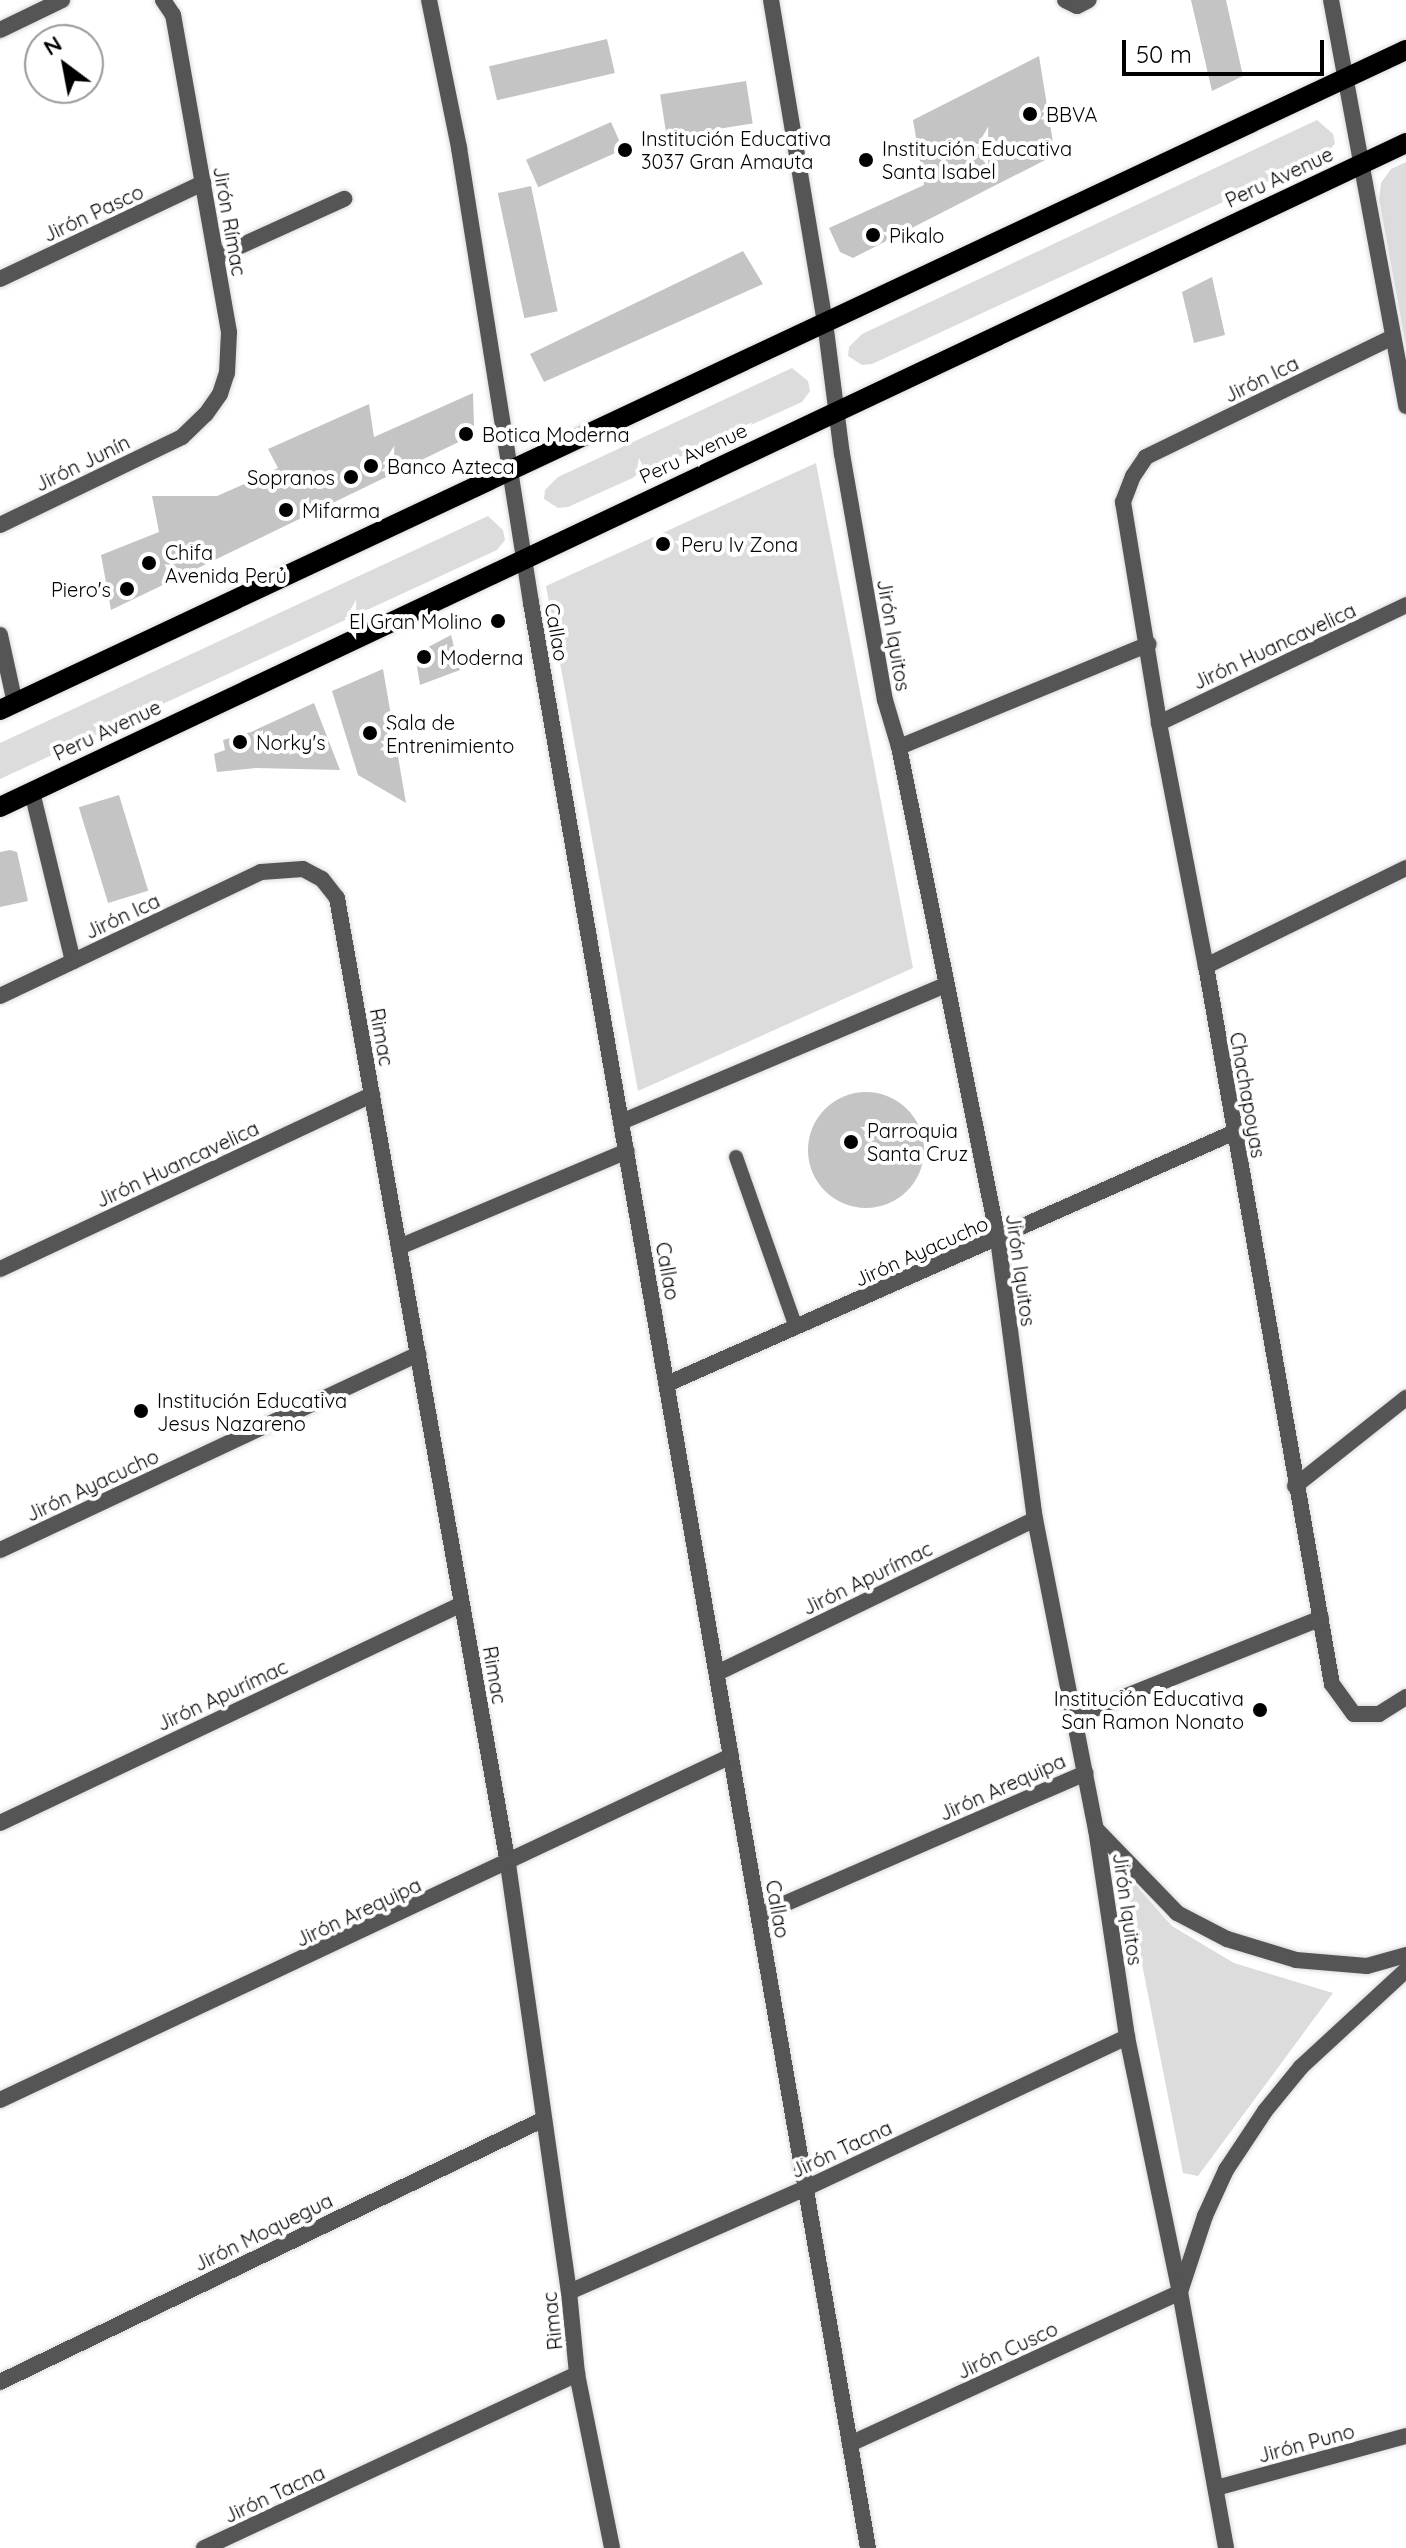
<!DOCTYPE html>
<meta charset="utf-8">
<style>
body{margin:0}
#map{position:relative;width:1406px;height:2548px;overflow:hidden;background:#fff;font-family:Quicksand,sans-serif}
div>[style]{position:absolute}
.green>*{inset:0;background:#dcdcdc}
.building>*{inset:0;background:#c4c4c4;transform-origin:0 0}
.round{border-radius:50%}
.roads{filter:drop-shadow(0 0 2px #dbdbdb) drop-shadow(0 0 2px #dbdbdb)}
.lane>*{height:14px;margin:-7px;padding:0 7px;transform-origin:7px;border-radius:7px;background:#555}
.street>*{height:16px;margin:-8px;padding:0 8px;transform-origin:8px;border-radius:8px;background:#555}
.primary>*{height:20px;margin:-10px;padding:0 10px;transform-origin:10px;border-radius:10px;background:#000}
.dots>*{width:22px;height:22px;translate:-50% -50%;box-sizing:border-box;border:4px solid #fff;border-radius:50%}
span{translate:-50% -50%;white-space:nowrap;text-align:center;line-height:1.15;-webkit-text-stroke:8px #fff;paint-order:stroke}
.poi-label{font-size:20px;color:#000}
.left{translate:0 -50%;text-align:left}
.right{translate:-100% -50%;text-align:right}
.street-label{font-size:20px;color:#000}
.north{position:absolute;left:24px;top:24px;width:80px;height:80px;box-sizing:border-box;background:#fff;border:2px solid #999;border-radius:50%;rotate:328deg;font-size:22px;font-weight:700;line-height:32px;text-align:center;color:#000}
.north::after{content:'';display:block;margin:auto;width:28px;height:36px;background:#000;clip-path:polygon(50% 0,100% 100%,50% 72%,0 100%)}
.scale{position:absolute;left:1122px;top:40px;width:202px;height:36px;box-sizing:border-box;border:4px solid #000;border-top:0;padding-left:10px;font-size:24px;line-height:28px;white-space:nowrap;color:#000;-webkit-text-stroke:6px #fff;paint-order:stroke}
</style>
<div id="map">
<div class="green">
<i style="clip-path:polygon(1317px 120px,1333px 134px,1335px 143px,1327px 154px,872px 364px,862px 365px,848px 356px,849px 347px,862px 334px)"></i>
<i style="clip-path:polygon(1406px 162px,1406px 346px,1379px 199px,1381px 183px,1391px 169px)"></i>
<i style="clip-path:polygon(792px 368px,808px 381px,810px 391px,802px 402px,568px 507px,558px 508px,544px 499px,545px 490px,558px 477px)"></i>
<i style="clip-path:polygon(816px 463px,913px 968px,638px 1091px,546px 586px)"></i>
<i style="clip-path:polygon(488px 516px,503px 530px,505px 540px,497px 550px,0 779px,0 743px)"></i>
<i style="clip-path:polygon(1124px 1872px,1172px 1926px,1234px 1963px,1333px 1993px,1198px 2176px,1183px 2173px)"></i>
</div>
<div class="building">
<i style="clip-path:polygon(1191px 0,1226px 0,1243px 76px,1212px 91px)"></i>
<i style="left:607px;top:39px;width:35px;height:121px;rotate:77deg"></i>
<i style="clip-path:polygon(1039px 56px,1055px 155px,853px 258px,840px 252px,829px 228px,924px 185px,913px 120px)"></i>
<i style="left:746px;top:81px;width:43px;height:87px;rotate:81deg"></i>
<i style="left:611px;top:122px;width:30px;height:93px;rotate:66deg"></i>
<i style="left:531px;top:186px;width:128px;height:34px;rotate:78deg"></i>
<i style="clip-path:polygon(743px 251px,763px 284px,544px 382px,530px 354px)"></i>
<i style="clip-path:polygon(1212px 277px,1225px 335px,1194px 343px,1182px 292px)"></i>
<i style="clip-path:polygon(473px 393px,474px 426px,469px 437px,111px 610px,101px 555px,159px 532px,152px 496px,217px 496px,251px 481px,278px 468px,268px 449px,369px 404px,374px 437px)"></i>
<i style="clip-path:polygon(451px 635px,460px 670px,420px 685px,415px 654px)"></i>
<i style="clip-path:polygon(383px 669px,406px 803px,358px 775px,332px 691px)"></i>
<i style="clip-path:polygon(314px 703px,340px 770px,256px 768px,217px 772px,214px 754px,225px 750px,223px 740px,251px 732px)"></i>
<i style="left:119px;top:795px;width:100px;height:42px;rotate:73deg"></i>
<i style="clip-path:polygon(10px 850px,17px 852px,28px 901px,0 907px,0 852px)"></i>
<i class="round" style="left:808px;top:1092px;width:116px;height:116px"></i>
</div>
<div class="roads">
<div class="lane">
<i style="left:736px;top:1157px;width:180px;rotate:70.6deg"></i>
</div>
<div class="street">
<i style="left:429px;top:0;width:151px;rotate:78.5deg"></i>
<i style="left:459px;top:148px;width:461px;rotate:81deg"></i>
<i style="left:531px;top:603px;width:1974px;rotate:80.17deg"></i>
<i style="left:771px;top:0;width:326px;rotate:80.5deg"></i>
<i style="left:825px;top:322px;width:133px;rotate:82.7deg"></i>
<i style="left:842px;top:454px;width:250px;rotate:80.1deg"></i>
<i style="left:885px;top:700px;width:49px;rotate:73.4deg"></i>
<i style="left:899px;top:747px;width:502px;rotate:78.62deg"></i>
<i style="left:998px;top:1239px;width:282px;rotate:82.5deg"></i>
<i style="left:1035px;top:1519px;width:316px;rotate:78.9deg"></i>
<i style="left:1096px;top:1829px;width:210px;rotate:81.5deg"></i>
<i style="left:1127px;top:2037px;width:260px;rotate:78.3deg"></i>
<i style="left:1180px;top:2292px;width:260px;rotate:79.8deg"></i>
<i style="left:1065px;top:0;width:13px;rotate:27deg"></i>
<i style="left:1077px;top:6px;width:13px;rotate:-27deg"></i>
<i style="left:1331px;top:0;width:413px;rotate:79.5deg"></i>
<i style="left:0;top:30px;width:69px;rotate:-25.8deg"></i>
<i style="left:216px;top:257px;width:141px;rotate:-24.4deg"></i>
<i style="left:0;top:279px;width:225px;rotate:-25.3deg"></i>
<i style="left:1393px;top:337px;width:275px;rotate:154.1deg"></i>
<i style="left:1146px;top:457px;width:23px;rotate:124deg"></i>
<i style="left:1133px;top:476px;width:28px;rotate:111deg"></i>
<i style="left:1123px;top:502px;width:224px;rotate:80.7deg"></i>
<i style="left:1159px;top:723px;width:248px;rotate:79.1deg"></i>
<i style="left:1206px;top:966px;width:729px;rotate:80.05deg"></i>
<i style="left:1332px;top:1684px;width:37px;rotate:54deg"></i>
<i style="left:1354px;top:1714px;width:25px"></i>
<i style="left:1379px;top:1714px;width:32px;rotate:-32deg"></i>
<i style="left:0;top:525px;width:202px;rotate:-25.8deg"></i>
<i style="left:182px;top:437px;width:33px;rotate:-44deg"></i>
<i style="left:206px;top:414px;width:24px;rotate:-55deg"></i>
<i style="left:220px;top:394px;width:22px;rotate:-72deg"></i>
<i style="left:227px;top:373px;width:41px;rotate:-87.2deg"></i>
<i style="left:229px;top:332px;width:322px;rotate:-100deg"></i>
<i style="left:173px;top:15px;width:18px;rotate:-124deg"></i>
<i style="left:0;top:635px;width:70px;rotate:77.6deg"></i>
<i style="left:1159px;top:723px;width:274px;rotate:-25.5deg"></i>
<i style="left:899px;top:747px;width:270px;rotate:-22.4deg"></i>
<i style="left:32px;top:792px;width:174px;rotate:76.4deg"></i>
<i style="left:1206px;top:966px;width:223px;rotate:-26.1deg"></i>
<i style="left:0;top:996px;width:289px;rotate:-25.4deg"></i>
<i style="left:261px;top:872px;width:42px;rotate:-4.1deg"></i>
<i style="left:303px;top:869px;width:21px;rotate:28deg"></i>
<i style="left:322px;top:879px;width:24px;rotate:52deg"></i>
<i style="left:337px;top:898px;width:981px;rotate:79.96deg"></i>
<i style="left:508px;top:1864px;width:432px;rotate:81.9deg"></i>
<i style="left:569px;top:2292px;width:82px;rotate:84.4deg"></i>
<i style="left:577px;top:2374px;width:177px;rotate:78.6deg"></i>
<i style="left:621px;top:1122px;width:353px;rotate:-22.9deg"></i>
<i style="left:399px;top:1247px;width:247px;rotate:-22.8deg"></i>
<i style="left:0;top:1269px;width:411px;rotate:-25.1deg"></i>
<i style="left:667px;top:1384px;width:621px;rotate:-23.93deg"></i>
<i style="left:1295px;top:1486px;width:142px;rotate:-38.4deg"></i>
<i style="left:0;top:1550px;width:462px;rotate:-25.1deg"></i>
<i style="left:717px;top:1673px;width:353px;rotate:-25.8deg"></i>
<i style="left:1074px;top:1717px;width:266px;rotate:-21.8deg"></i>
<i style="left:0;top:1823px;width:511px;rotate:-25.36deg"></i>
<i style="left:1096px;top:1829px;width:117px;rotate:46deg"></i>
<i style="left:1177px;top:1913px;width:56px;rotate:27.5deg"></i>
<i style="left:1227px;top:1939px;width:72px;rotate:16.9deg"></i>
<i style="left:1296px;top:1960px;width:71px;rotate:4.8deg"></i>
<i style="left:1367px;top:1966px;width:41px;rotate:-15.8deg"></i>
<i style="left:759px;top:1915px;width:356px;rotate:-23.5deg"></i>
<i style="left:0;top:2100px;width:808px;rotate:-25.2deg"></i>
<i style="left:569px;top:2292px;width:259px;rotate:-23.7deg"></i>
<i style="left:806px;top:2188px;width:355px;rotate:-25.2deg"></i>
<i style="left:0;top:2382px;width:604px;rotate:-25.8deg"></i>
<i style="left:850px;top:2444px;width:363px;rotate:-24.7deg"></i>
<i style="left:1180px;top:2292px;width:80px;rotate:-71.8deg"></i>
<i style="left:1205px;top:2216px;width:51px;rotate:-65.5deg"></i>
<i style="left:1226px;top:2170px;width:71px;rotate:-56.5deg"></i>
<i style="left:1265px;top:2111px;width:57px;rotate:-50.7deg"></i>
<i style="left:1301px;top:2067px;width:143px;rotate:-42.7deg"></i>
<i style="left:1216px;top:2488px;width:197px;rotate:-15.3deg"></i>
<i style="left:204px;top:2548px;width:412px;rotate:-25deg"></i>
</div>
<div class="primary">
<i style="left:0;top:710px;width:1553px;rotate:-25.15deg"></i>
<i style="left:0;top:807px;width:1555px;rotate:-25.28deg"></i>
</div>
</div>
<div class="dots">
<i style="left:1030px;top:114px;background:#000"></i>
<i style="left:625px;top:150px;background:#000"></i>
<i style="left:866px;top:160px;background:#000"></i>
<i style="left:873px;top:235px;background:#000"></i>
<i style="left:466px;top:434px;background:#000"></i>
<i style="left:371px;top:466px;background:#000"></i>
<i style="left:351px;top:477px;background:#000"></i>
<i style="left:286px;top:510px;background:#000"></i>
<i style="left:663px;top:544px;background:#000"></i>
<i style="left:149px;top:563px;background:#000"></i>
<i style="left:127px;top:589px;background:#000"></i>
<i style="left:498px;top:621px;background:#000"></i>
<i style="left:424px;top:657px;background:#000"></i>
<i style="left:370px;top:733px;background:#000"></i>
<i style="left:240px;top:742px;background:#000"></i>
<i style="left:851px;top:1142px;background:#000"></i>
<i style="left:141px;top:1411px;background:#000"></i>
<i style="left:1260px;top:1710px;background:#000"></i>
</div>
<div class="poi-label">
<span class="left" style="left:1046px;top:114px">BBVA</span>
<span class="left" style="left:641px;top:150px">Institución Educativa<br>3037 Gran Amauta</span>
<span class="left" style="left:882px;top:160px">Institución Educativa<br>Santa Isabel</span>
<span class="left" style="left:889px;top:235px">Pikalo</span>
<span class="left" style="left:482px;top:434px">Botica Moderna</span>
<span class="left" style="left:387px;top:466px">Banco Azteca</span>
<span class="right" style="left:335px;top:477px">Sopranos</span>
<span class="left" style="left:302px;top:510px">Mifarma</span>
<span class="left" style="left:681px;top:544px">Peru Iv Zona</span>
<span class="left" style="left:165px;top:564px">Chifa<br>Avenida Perú</span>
<span class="right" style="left:111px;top:589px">Piero's</span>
<span class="right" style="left:482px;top:621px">El Gran Molino</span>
<span class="left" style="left:440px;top:657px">Moderna</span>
<span class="left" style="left:386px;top:734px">Sala de<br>Entrenimiento</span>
<span class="left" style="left:256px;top:742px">Norky's</span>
<span class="left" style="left:867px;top:1142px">Parroquia<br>Santa Cruz</span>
<span class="left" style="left:157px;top:1412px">Institución Educativa<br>Jesus Nazareno</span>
<span class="right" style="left:1244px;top:1710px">Institución Educativa<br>San Ramon Nonato</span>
</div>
<div class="street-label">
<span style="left:1279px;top:177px;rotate:-25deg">Peru Avenue</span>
<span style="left:93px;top:213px;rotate:-25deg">Jirón Pasco</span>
<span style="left:230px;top:221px;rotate:80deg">Jirón Rímac</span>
<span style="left:1261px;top:379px;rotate:-26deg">Jirón Ica</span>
<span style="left:693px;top:453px;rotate:-25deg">Peru Avenue</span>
<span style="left:82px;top:463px;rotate:-26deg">Jirón Junín</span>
<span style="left:557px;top:632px;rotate:80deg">Callao</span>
<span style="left:894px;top:635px;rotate:80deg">Jirón Iquitos</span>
<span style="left:1274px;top:646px;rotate:-25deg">Jirón Huancavelica</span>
<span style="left:107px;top:730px;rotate:-25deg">Peru Avenue</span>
<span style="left:122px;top:916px;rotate:-25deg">Jirón Ica</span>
<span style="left:382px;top:1037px;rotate:80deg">Rimac</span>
<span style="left:1248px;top:1095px;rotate:80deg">Chachapoyas</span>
<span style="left:177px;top:1164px;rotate:-25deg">Jirón Huancavelica</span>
<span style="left:921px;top:1251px;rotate:-24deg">Jirón Ayacucho</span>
<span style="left:1021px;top:1270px;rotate:82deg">Jirón Iquitos</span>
<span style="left:668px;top:1271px;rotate:80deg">Callao</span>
<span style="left:92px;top:1485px;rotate:-25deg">Jirón Ayacucho</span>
<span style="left:867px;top:1578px;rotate:-26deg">Jirón Apurímac</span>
<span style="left:495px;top:1675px;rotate:80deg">Rimac</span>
<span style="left:222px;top:1695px;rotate:-25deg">Jirón Apurímac</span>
<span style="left:1002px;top:1787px;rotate:-24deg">Jirón Arequipa</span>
<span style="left:778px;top:1909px;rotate:80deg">Callao</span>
<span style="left:1128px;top:1909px;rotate:82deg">Jirón Iquitos</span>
<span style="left:358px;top:1912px;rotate:-25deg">Jirón Arequipa</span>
<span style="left:841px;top:2149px;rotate:-25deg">Jirón Tacna</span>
<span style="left:263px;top:2232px;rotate:-26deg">Jirón Moquegua</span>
<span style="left:552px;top:2321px;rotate:-96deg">Rimac</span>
<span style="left:1007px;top:2350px;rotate:-25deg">Jirón Cusco</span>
<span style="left:1306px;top:2443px;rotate:-15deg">Jirón Puno</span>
<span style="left:274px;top:2494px;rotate:-25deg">Jirón Tacna</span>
</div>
<div class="north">N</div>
<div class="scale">50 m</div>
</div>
